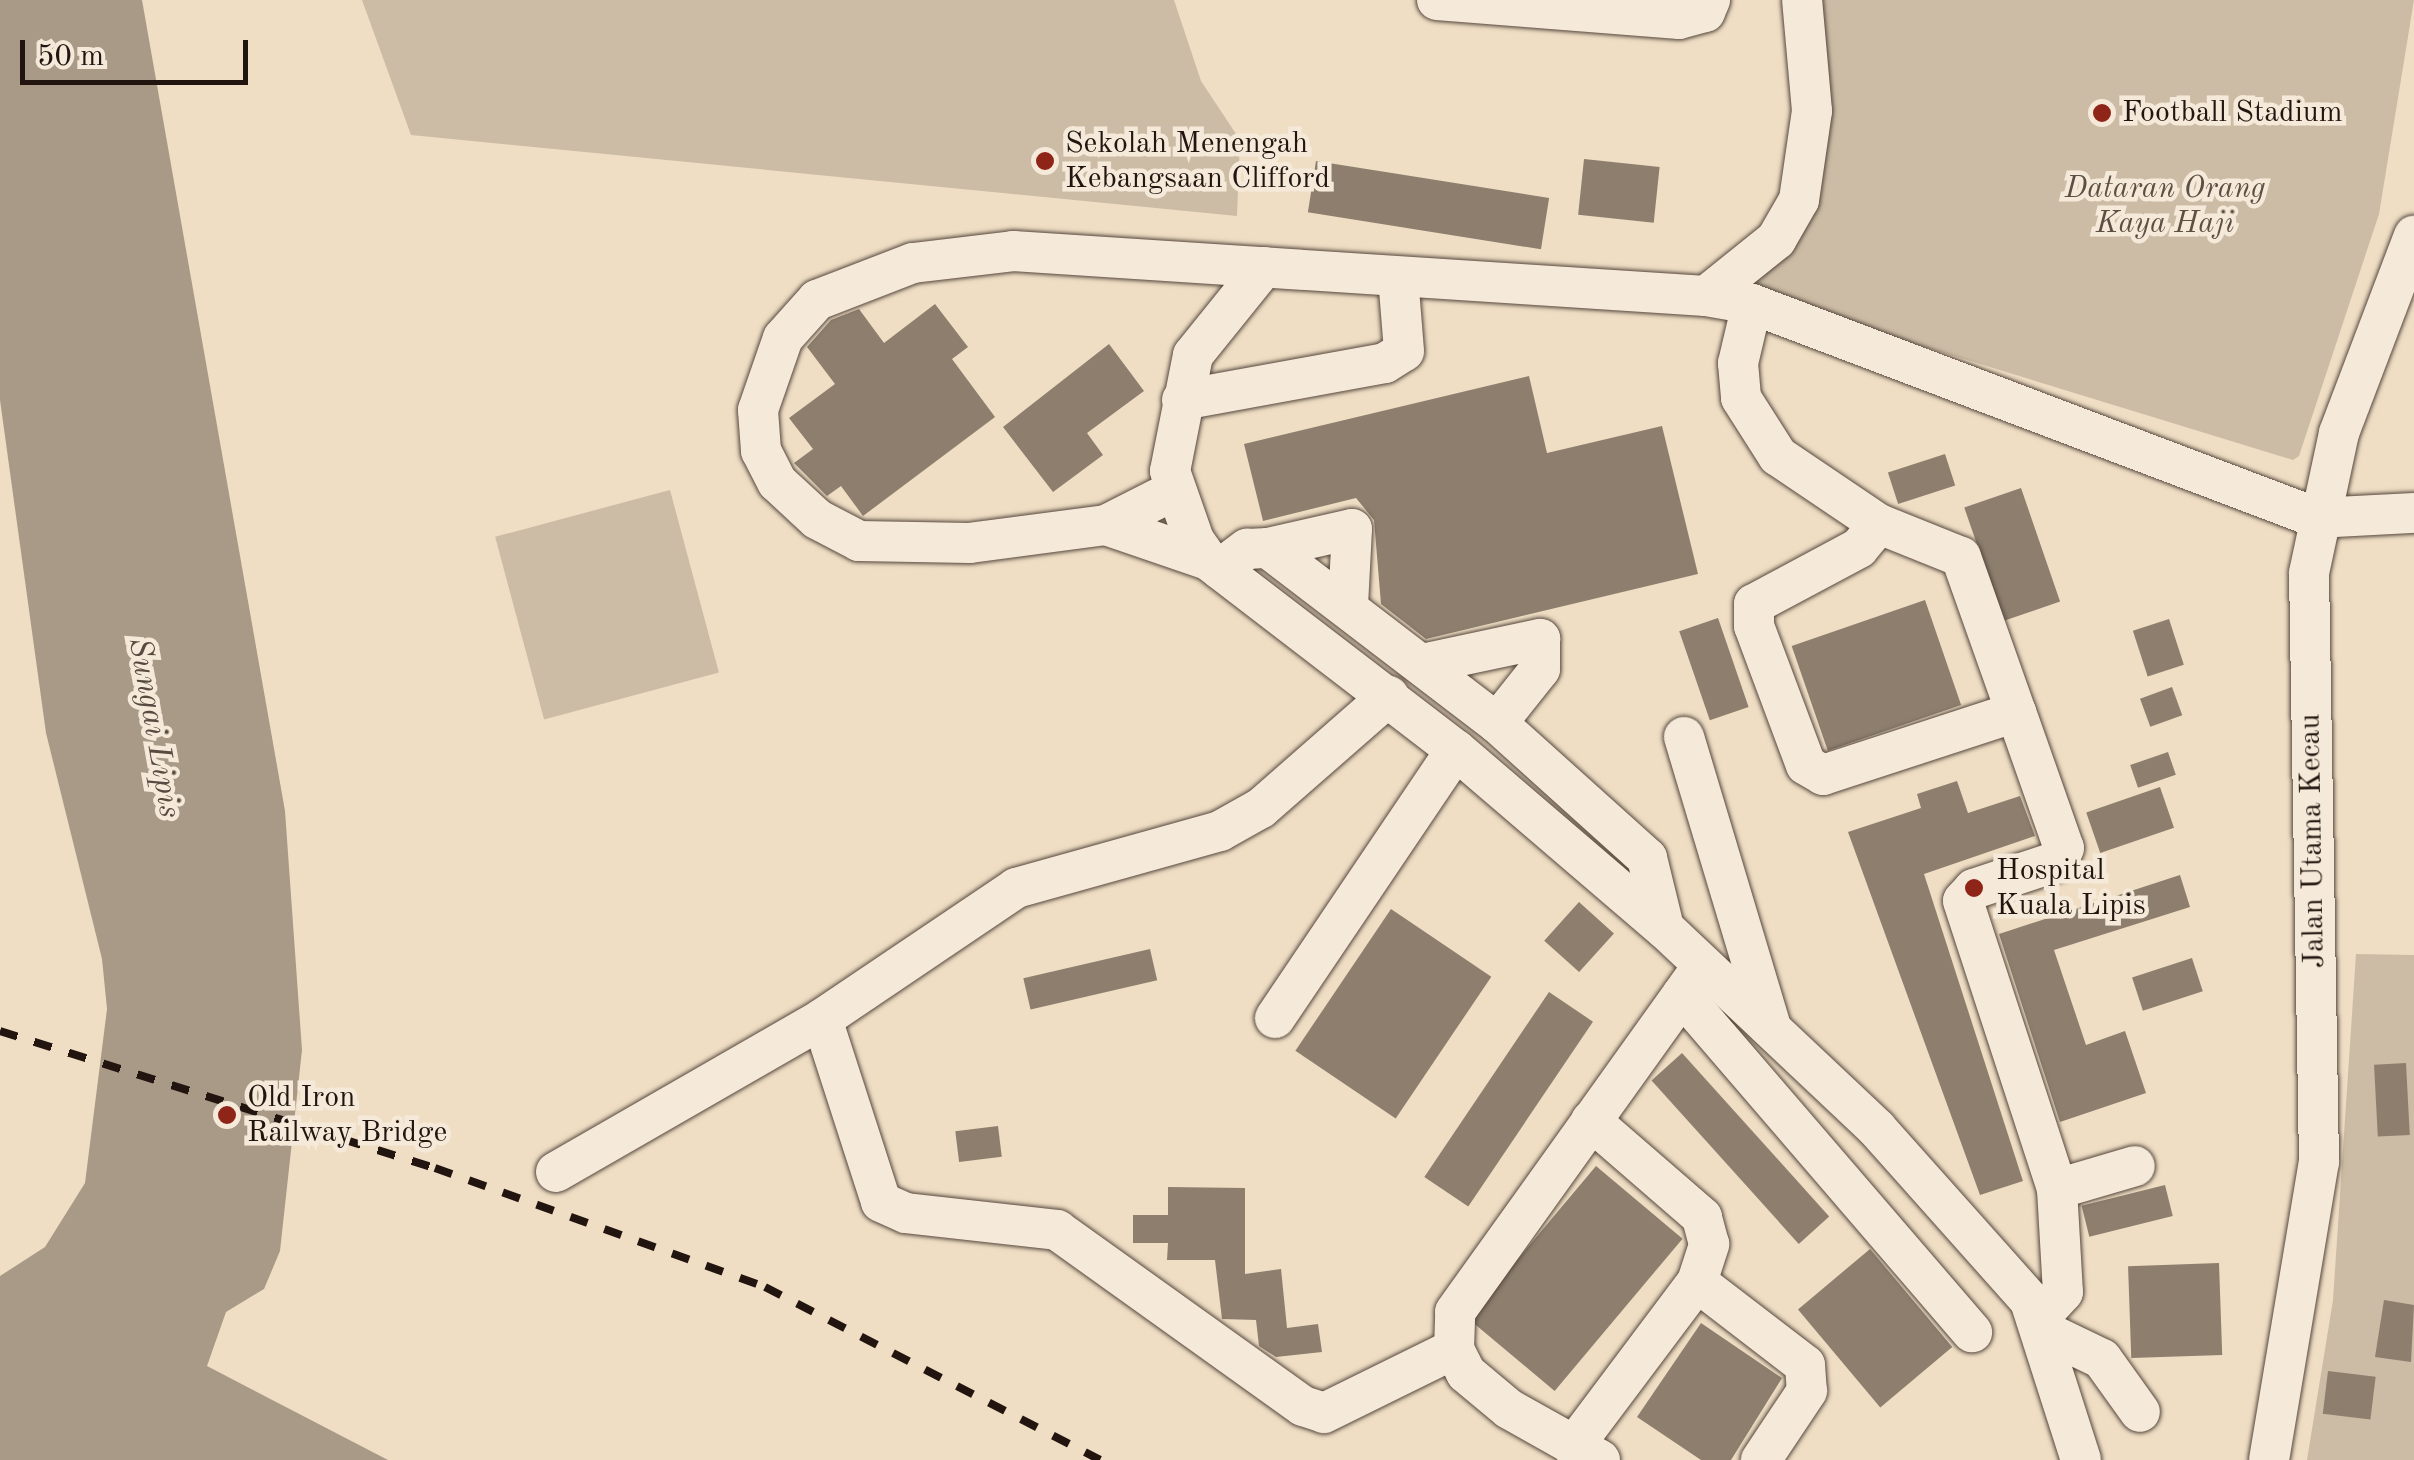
<!DOCTYPE html>
<style>
body{margin:0}
#map{position:relative;width:2414px;height:1460px;overflow:hidden;background:#efdec4;font-family:"Old Standard TT",serif}
div>[style]{position:absolute}
.green>*{inset:0;background:#ccbca5;transform-origin:0 0}
.water>*{inset:0;background:#a99a87}
.building>*{inset:0;background:#8d7e6e;transform-origin:0 0}
.roads{filter:drop-shadow(0 0 2px #55473d) drop-shadow(0 0 2px #55473d)}
.minor>*{height:40px;margin:-20px;padding:0 20px;transform-origin:20px;border-radius:20px;background:#f5ead9}
.rail>*{height:8px;margin-top:-4px;transform-origin:0;background:repeating-linear-gradient(90deg,#221510 0 18px,transparent 0 36px)}
.dots>*{width:28px;height:28px;translate:-50% -50%;box-sizing:border-box;border:5px solid #f5ead9;border-radius:50%}
span{translate:-50% -50%;white-space:nowrap;text-align:center;line-height:1.15;-webkit-text-stroke:9px #f5ead9;paint-order:stroke}
.poi-label{font-size:30px;color:#221510}
.left{translate:0 -50%;text-align:left}
.park-label{font-size:30px;color:#5e4f44;font-style:italic}
.street-label{font-size:30px;color:#221510}
.water-label{font-size:32px;color:#584a40;font-style:italic}
.scale{position:absolute;left:20px;top:40px;width:228px;height:45px;box-sizing:border-box;border:5px solid #221510;border-top:0;padding-left:12px;font-size:30px;line-height:35px;white-space:nowrap;color:#221510;-webkit-text-stroke:8px #f5ead9;paint-order:stroke}
</style>
<div id="map">
<div class="green">
<i style="clip-path:polygon(362px 0,1174px 0,1201px 81px,1240px 140px,1237px 216px,411px 135px)"></i>
<i style="clip-path:polygon(1784px 0,2414px 0,2379px 214px,2299px 456px,2293px 460px,1729px 287px,1814px 210px)"></i>
<i style="left:670px;top:490px;width:189px;height:181px;rotate:75deg"></i>
<i style="clip-path:polygon(2356px 954px,2414px 955px,2414px 1460px,2307px 1460px,2333px 1300px)"></i>
</div>
<div class="water">
<i style="clip-path:polygon(0 0,142px 0,285px 811px,302px 1050px,280px 1251px,264px 1289px,226px 1312px,207px 1366px,388px 1460px,0 1460px,0 1276px,45px 1247px,85px 1183px,107px 1009px,102px 959px,46px 733px,0 400px)"></i>
</div>
<div class="building">
<i style="left:1584px;top:159px;width:76px;height:56px;rotate:6deg"></i>
<i style="left:1316px;top:161px;width:236px;height:52px;rotate:9deg"></i>
<i style="clip-path:polygon(935px 304px,968px 347px,952px 359px,995px 417px,863px 516px,841px 486px,827px 496px,794px 463px,813px 449px,789px 418px,835px 384px,807px 347px,831px 320px,859px 309px,884px 343px)"></i>
<i style="clip-path:polygon(1109px 344px,1144px 391px,1087px 433px,1103px 455px,1053px 492px,1003px 427px)"></i>
<i style="clip-path:polygon(1529px 376px,1547px 453px,1662px 426px,1698px 574px,1426px 639px,1381px 604px,1374px 520px,1356px 498px,1263px 521px,1244px 444px)"></i>
<i style="left:1945px;top:454px;width:33px;height:60px;rotate:72deg"></i>
<i style="left:2021px;top:488px;width:120px;height:60px;rotate:71deg"></i>
<i style="left:1925px;top:600px;width:111px;height:141px;rotate:71deg"></i>
<i style="left:1718px;top:618px;width:94px;height:41px;rotate:71deg"></i>
<i style="left:2169px;top:619px;width:48px;height:38px;rotate:72deg"></i>
<i style="left:2172px;top:687px;width:30px;height:34px;rotate:70deg"></i>
<i style="left:2168px;top:752px;width:24px;height:40px;rotate:71deg"></i>
<i style="clip-path:polygon(1957px 781px,1968px 813px,2020px 796px,2035px 836px,1924px 874px,2023px 1181px,1980px 1195px,1848px 832px,1921px 808px,1917px 794px)"></i>
<i style="left:2160px;top:787px;width:43px;height:78px;rotate:71deg"></i>
<i style="clip-path:polygon(2180px 875px,2190px 907px,2054px 950px,2086px 1045px,2125px 1031px,2146px 1093px,2060px 1122px,1999px 934px)"></i>
<i style="left:1579px;top:902px;width:47px;height:52px;rotate:42deg"></i>
<i style="left:1391px;top:909px;width:121px;height:171px;rotate:34deg"></i>
<i style="left:1150px;top:949px;width:32px;height:130px;rotate:77deg"></i>
<i style="left:2192px;top:958px;width:35px;height:63px;rotate:72deg"></i>
<i style="left:1549px;top:992px;width:53px;height:223px;rotate:34deg"></i>
<i style="left:1682px;top:1053px;width:220px;height:41px;rotate:48deg"></i>
<i style="left:2406px;top:1063px;width:72px;height:32px;rotate:87deg"></i>
<i style="left:998px;top:1126px;width:31px;height:43px;rotate:83deg"></i>
<i style="left:1596px;top:1166px;width:113px;height:199px;rotate:40deg"></i>
<i style="left:2165px;top:1185px;width:32px;height:86px;rotate:76deg"></i>
<i style="clip-path:polygon(1168px 1187px,1245px 1188px,1245px 1274px,1281px 1269px,1287px 1328px,1318px 1324px,1322px 1352px,1276px 1357px,1259px 1346px,1256px 1320px,1222px 1319px,1215px 1260px,1167px 1260px,1168px 1243px,1133px 1243px,1133px 1215px,1168px 1215px)"></i>
<i style="left:1870px;top:1249px;width:128px;height:94px;rotate:50deg"></i>
<i style="left:2219px;top:1263px;width:92px;height:91px;rotate:88deg"></i>
<i style="clip-path:polygon(2384px 1300px,2414px 1305px,2411px 1362px,2375px 1357px)"></i>
<i style="clip-path:polygon(1701px 1323px,1782px 1378px,1731px 1460px,1701px 1460px,1637px 1417px)"></i>
<i style="left:2328px;top:1371px;width:48px;height:43px;rotate:7deg"></i>
</div>
<div class="roads">
<div class="minor">
<i style="left:1437px;top:0;width:243px;rotate:4.5deg"></i>
<i style="left:1679px;top:19px;width:27px;rotate:-15deg"></i>
<i style="left:1705px;top:12px;width:13px;rotate:-67deg"></i>
<i style="left:1264px;top:267px;width:113px;rotate:128.9deg"></i>
<i style="left:1193px;top:355px;width:118px;rotate:101.2deg"></i>
<i style="left:1170px;top:471px;width:73px;rotate:70.8deg"></i>
<i style="left:1194px;top:540px;width:24px;rotate:55deg"></i>
<i style="left:1208px;top:560px;width:312px;rotate:37.5deg"></i>
<i style="left:1456px;top:750px;width:274px;rotate:40.6deg"></i>
<i style="left:1664px;top:928px;width:293px;rotate:43.3deg"></i>
<i style="left:1877px;top:1129px;width:230px;rotate:48.3deg"></i>
<i style="left:2030px;top:1301px;width:167px;rotate:72.2deg"></i>
<i style="left:1706px;top:296px;width:90px;rotate:-38.7deg"></i>
<i style="left:1776px;top:240px;width:46px;rotate:-60.1deg"></i>
<i style="left:1799px;top:200px;width:90px;rotate:-81.7deg"></i>
<i style="left:1812px;top:111px;width:111px;rotate:-95.1deg"></i>
<i style="left:1752px;top:304px;width:61px;rotate:103.3deg"></i>
<i style="left:1738px;top:363px;width:35px;rotate:85deg"></i>
<i style="left:1741px;top:398px;width:69px;rotate:57.5deg"></i>
<i style="left:1778px;top:456px;width:122px;rotate:34deg"></i>
<i style="left:1879px;top:524px;width:31px;rotate:130deg"></i>
<i style="left:1859px;top:548px;width:119px;rotate:151.9deg"></i>
<i style="left:1754px;top:604px;width:22px;rotate:90deg"></i>
<i style="left:1754px;top:626px;width:148px;rotate:69.5deg"></i>
<i style="left:1806px;top:765px;width:20px;rotate:30deg"></i>
<i style="left:1823px;top:775px;width:203px;rotate:-18.1deg"></i>
<i style="left:2016px;top:712px;width:144px;rotate:70.6deg"></i>
<i style="left:2064px;top:848px;width:14px;rotate:115deg"></i>
<i style="left:2058px;top:861px;width:89px;rotate:161.6deg"></i>
<i style="left:1974px;top:889px;width:16px;rotate:133deg"></i>
<i style="left:1963px;top:901px;width:303px;rotate:71.9deg"></i>
<i style="left:2057px;top:1189px;width:103px;rotate:86.7deg"></i>
<i style="left:2063px;top:1292px;width:37px;rotate:133deg"></i>
<i style="left:1182px;top:400px;width:206px;rotate:-10.3deg"></i>
<i style="left:1385px;top:363px;width:22px;rotate:-32deg"></i>
<i style="left:1404px;top:351px;width:74px;rotate:-94.6deg"></i>
<i style="left:1171px;top:492px;width:73px;rotate:153.1deg"></i>
<i style="left:1106px;top:525px;width:137px;rotate:172.5deg"></i>
<i style="left:970px;top:543px;width:111px;rotate:-179deg"></i>
<i style="left:859px;top:541px;width:47px;rotate:-152.4deg"></i>
<i style="left:817px;top:519px;width:54px;rotate:-137.2deg"></i>
<i style="left:777px;top:482px;width:35px;rotate:-117deg"></i>
<i style="left:761px;top:451px;width:41px;rotate:-94.2deg"></i>
<i style="left:758px;top:410px;width:76px;rotate:-70.9deg"></i>
<i style="left:783px;top:338px;width:51px;rotate:-48.2deg"></i>
<i style="left:817px;top:300px;width:103px;rotate:-21.1deg"></i>
<i style="left:913px;top:263px;width:101px;rotate:-6.8deg"></i>
<i style="left:1013px;top:251px;width:694px;rotate:3.72deg"></i>
<i style="left:1706px;top:296px;width:47px;rotate:9.9deg"></i>
<i style="left:1752px;top:304px;width:604px;rotate:20.74deg"></i>
<i style="left:2317px;top:518px;width:97px;rotate:-3deg"></i>
<i style="left:1879px;top:524px;width:88px;rotate:21.9deg"></i>
<i style="left:1961px;top:557px;width:164px;rotate:70.5deg"></i>
<i style="left:1106px;top:525px;width:108px;rotate:18.9deg"></i>
<i style="left:1268px;top:548px;width:86px;rotate:-12.7deg"></i>
<i style="left:1352px;top:529px;width:77px;rotate:93deg"></i>
<i style="left:1220px;top:569px;width:34px;rotate:-37deg"></i>
<i style="left:1247px;top:549px;width:21px;rotate:-3deg"></i>
<i style="left:1268px;top:548px;width:288px;rotate:37.4deg"></i>
<i style="left:1497px;top:723px;width:202px;rotate:42deg"></i>
<i style="left:1647px;top:858px;width:72px;rotate:76.3deg"></i>
<i style="left:1422px;top:664px;width:121px;rotate:-12deg"></i>
<i style="left:1540px;top:639px;width:30px;rotate:90deg"></i>
<i style="left:1540px;top:669px;width:69px;rotate:128.5deg"></i>
<i style="left:1684px;top:737px;width:303px;rotate:73.3deg"></i>
<i style="left:1682px;top:995px;width:445px;rotate:49.3deg"></i>
<i style="left:1275px;top:1018px;width:323px;rotate:-56deg"></i>
<i style="left:822px;top:1019px;width:192px;rotate:72.1deg"></i>
<i style="left:881px;top:1202px;width:27px;rotate:24deg"></i>
<i style="left:906px;top:1213px;width:152px;rotate:6.4deg"></i>
<i style="left:1057px;top:1230px;width:302px;rotate:35.6deg"></i>
<i style="left:1303px;top:1406px;width:22px;rotate:18deg"></i>
<i style="left:1324px;top:1413px;width:145px;rotate:-26.2deg"></i>
<i style="left:556px;top:1172px;width:307px;rotate:-29.9deg"></i>
<i style="left:822px;top:1019px;width:234px;rotate:-34deg"></i>
<i style="left:1016px;top:888px;width:212px;rotate:-15.6deg"></i>
<i style="left:1220px;top:831px;width:47px;rotate:-29.3deg"></i>
<i style="left:1261px;top:808px;width:170px;rotate:-41.2deg"></i>
<i style="left:2057px;top:1189px;width:81px;rotate:-16.4deg"></i>
<i style="left:1697px;top:1282px;width:136px;rotate:37.5deg"></i>
<i style="left:1805px;top:1365px;width:26px;rotate:86deg"></i>
<i style="left:1807px;top:1391px;width:83px;rotate:123.7deg"></i>
<i style="left:2044px;top:1331px;width:64px;rotate:25.8deg"></i>
<i style="left:2102px;top:1359px;width:65px;rotate:54.4deg"></i>
<i style="left:1573px;top:1447px;width:206px;rotate:-53.1deg"></i>
<i style="left:1697px;top:1282px;width:40px;rotate:-72deg"></i>
<i style="left:1709px;top:1244px;width:28px;rotate:-105deg"></i>
<i style="left:1702px;top:1217px;width:147px;rotate:-139.1deg"></i>
<i style="left:1600px;top:1460px;width:104px;rotate:-150.7deg"></i>
<i style="left:1509px;top:1409px;width:56px;rotate:-140.1deg"></i>
<i style="left:1466px;top:1373px;width:27px;rotate:-117deg"></i>
<i style="left:1454px;top:1349px;width:37px;rotate:-88deg"></i>
<i style="left:1455px;top:1312px;width:424px;rotate:-54.4deg"></i>
<i style="left:2269px;top:1460px;width:302px;rotate:-80.5deg"></i>
<i style="left:2319px;top:1162px;width:589px;rotate:-90.97deg"></i>
<i style="left:2309px;top:573px;width:143px;rotate:-77.9deg"></i>
<i style="left:2339px;top:433px;width:211px;rotate:-69.2deg"></i>
</div>
</div>
<div class="rail">
<i style="left:0;top:1031px;width:456px;rotate:17.5deg"></i>
<i style="left:435px;top:1168px;width:351px;rotate:19.8deg"></i>
<i style="left:765px;top:1287px;width:377px;rotate:27.3deg"></i>
</div>
<div class="dots">
<i style="left:2102px;top:113px;background:#8f2418"></i>
<i style="left:1045px;top:161px;background:#8f2418"></i>
<i style="left:1974px;top:888px;background:#8f2418"></i>
<i style="left:227px;top:1115px;background:#8f2418"></i>
</div>
<div class="poi-label">
<span class="left" style="left:2122px;top:113px">Football Stadium</span>
<span class="left" style="left:1065px;top:161px">Sekolah Menengah<br>Kebangsaan Clifford</span>
<span class="left" style="left:1996px;top:888px">Hospital<br>Kuala Lipis</span>
<span class="left" style="left:247px;top:1115px">Old Iron<br>Railway Bridge</span>
</div>
<div class="park-label">
<span style="left:2165px;top:206px">Dataran Orang<br>Kaya Haji</span>
</div>
<div class="street-label">
<span style="left:2313px;top:841px;rotate:-91deg">Jalan Utama Kecau</span>
</div>
<div class="water-label">
<span style="left:153px;top:728px;rotate:80deg">Sungai Lipis</span>
</div>
<div class="scale">50 m</div>
</div>
